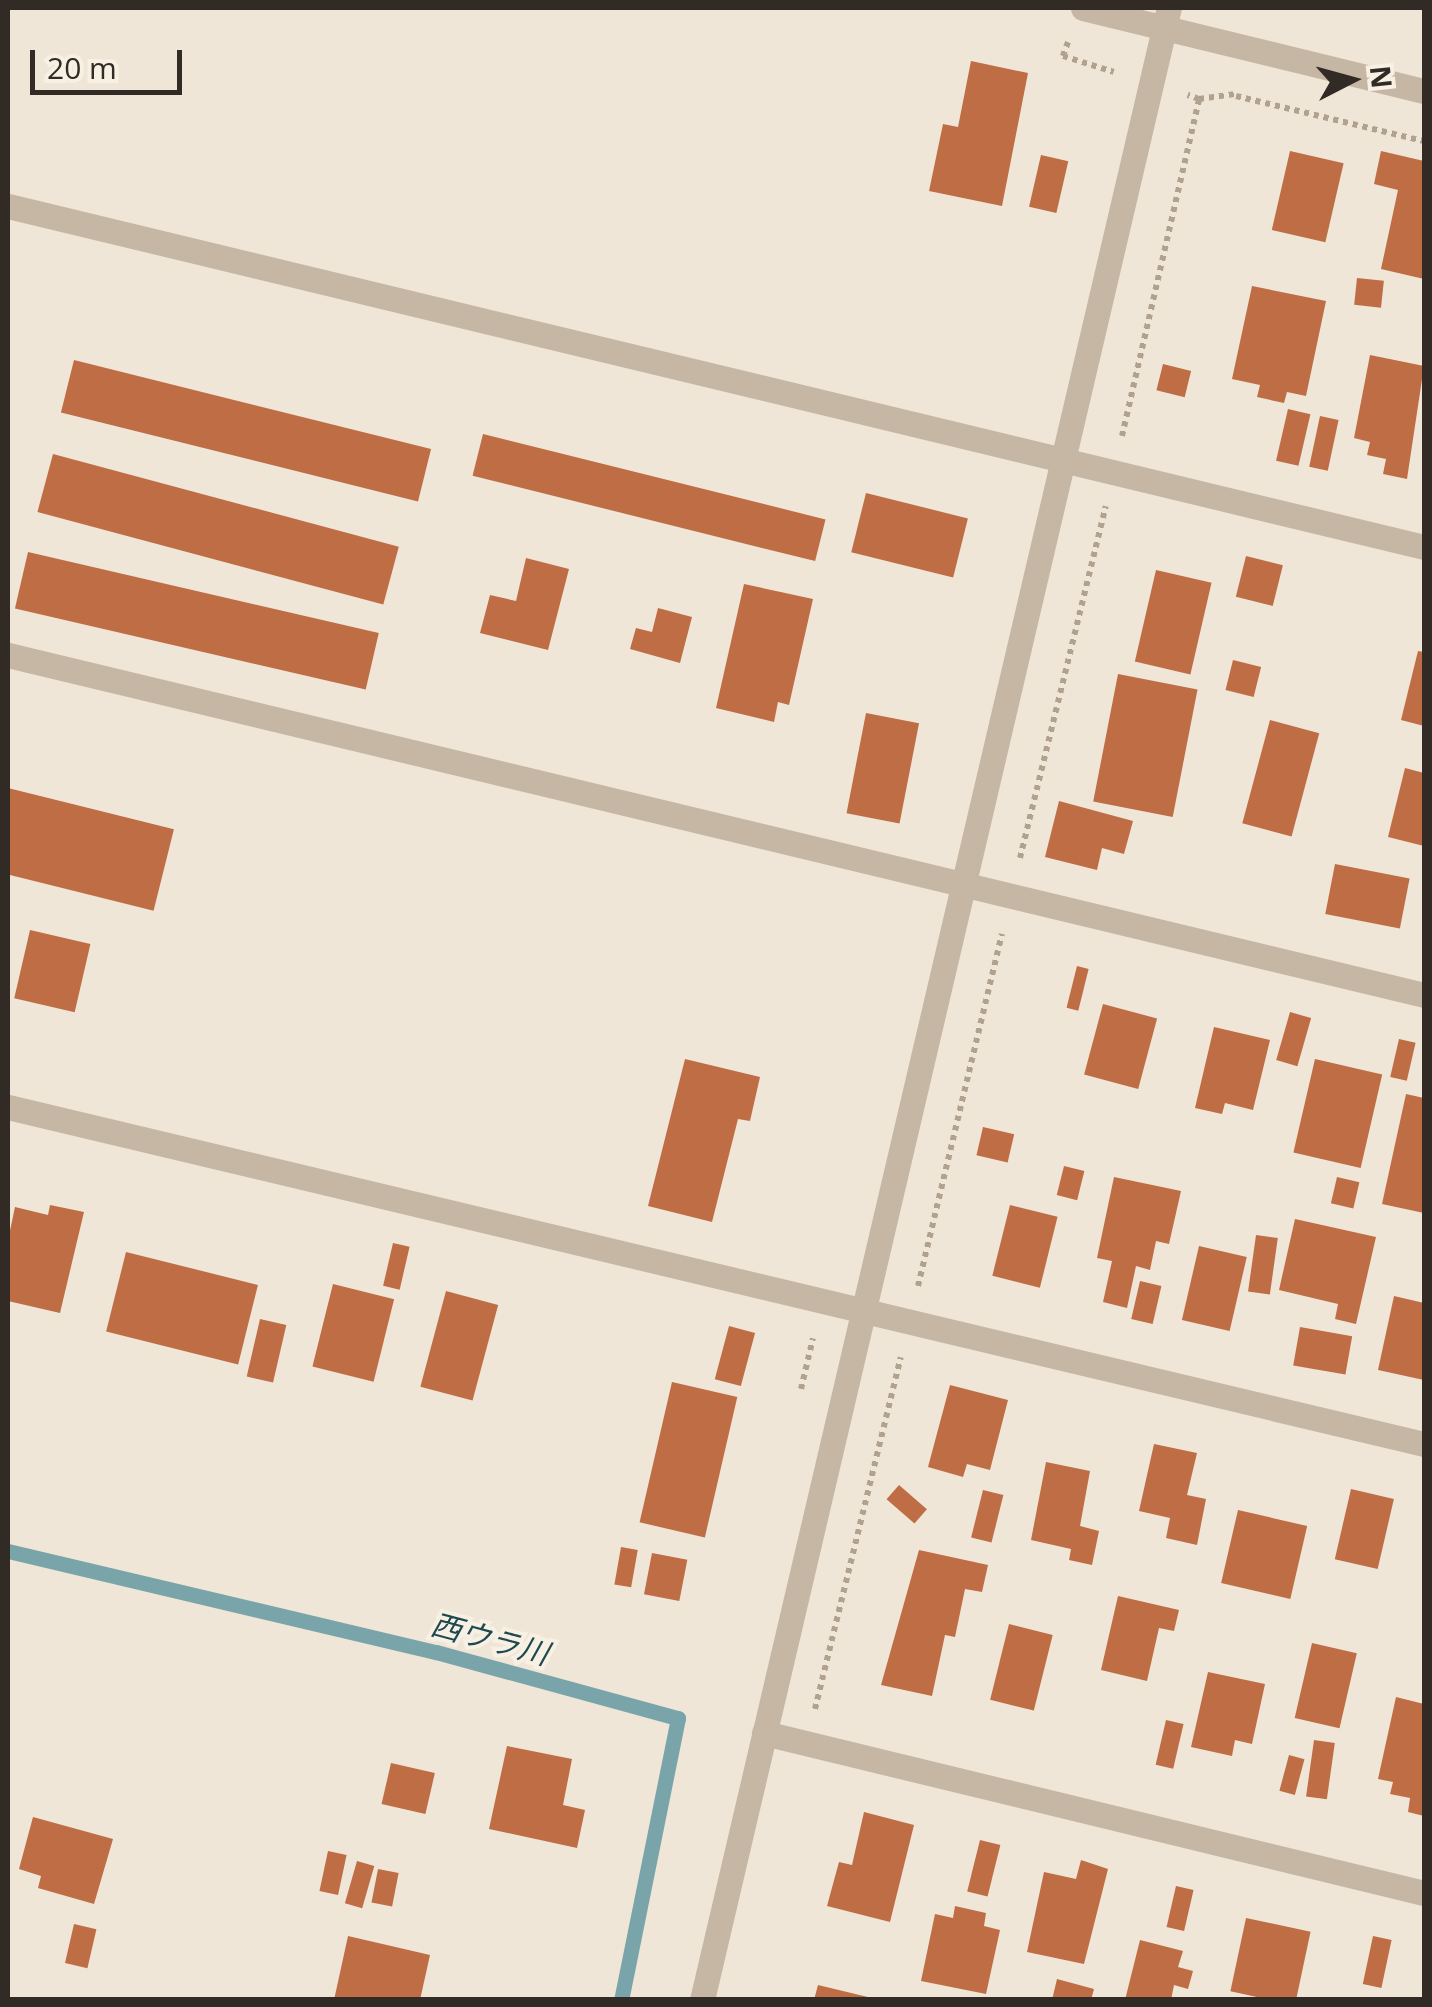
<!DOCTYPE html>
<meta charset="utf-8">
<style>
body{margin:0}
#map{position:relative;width:1432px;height:2007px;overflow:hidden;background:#efe6d7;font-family:"Open Sans","Noto Sans JP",sans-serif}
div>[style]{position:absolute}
.stream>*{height:15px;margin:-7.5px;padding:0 7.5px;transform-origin:7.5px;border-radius:7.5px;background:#78a4aa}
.building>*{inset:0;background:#bf6d45;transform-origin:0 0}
.path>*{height:6px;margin-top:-3px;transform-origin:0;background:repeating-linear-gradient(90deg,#b1a18f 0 5px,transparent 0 10px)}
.minor>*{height:25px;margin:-12.5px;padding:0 12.5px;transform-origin:12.5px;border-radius:12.5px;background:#c6b6a4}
span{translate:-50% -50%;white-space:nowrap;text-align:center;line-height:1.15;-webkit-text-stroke:8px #f7f0e3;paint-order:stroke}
.water-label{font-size:30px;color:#1e4950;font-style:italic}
.frame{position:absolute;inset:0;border:10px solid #322a25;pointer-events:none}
.north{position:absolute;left:1302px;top:30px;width:100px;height:100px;-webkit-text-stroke:8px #f7f0e3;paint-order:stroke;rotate:84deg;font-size:28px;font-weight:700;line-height:40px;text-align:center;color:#322a25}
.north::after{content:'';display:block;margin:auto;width:35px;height:45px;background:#322a25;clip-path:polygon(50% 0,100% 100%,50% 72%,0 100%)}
.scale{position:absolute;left:30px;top:50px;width:152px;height:45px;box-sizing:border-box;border:5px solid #322a25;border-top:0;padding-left:12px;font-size:30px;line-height:35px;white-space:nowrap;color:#322a25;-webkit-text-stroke:8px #f7f0e3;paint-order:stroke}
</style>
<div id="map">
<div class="stream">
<i style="left:8px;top:1551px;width:440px;rotate:13.3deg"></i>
<i style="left:436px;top:1652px;width:251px;rotate:15.3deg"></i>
<i style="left:678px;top:1718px;width:288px;rotate:101.4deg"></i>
</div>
<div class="building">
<i style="clip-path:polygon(971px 61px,1028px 73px,1002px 206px,929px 191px,943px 124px,958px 127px)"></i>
<i style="left:1290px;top:151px;width:55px;height:81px;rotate:13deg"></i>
<i style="clip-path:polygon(1381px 151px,1424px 161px,1424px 279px,1381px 269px,1398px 190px,1374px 184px)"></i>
<i style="left:1041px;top:155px;width:28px;height:53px;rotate:13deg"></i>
<i style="left:1357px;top:278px;width:27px;height:27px;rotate:6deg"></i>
<i style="clip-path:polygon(1252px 286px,1326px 301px,1306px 396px,1287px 392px,1284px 403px,1257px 397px,1260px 385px,1232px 379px)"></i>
<i style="clip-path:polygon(1370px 355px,1424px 366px,1407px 479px,1383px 474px,1386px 459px,1367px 455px,1370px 442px,1354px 438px)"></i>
<i style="left:74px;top:360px;width:368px;height:54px;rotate:14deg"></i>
<i style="left:1163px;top:364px;width:29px;height:27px;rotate:14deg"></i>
<i style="left:1288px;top:409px;width:23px;height:53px;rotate:13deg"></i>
<i style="left:1320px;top:416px;width:19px;height:52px;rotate:12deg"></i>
<i style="left:483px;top:434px;width:353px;height:43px;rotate:14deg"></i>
<i style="left:53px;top:454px;width:358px;height:60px;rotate:15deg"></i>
<i style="left:866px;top:493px;width:105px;height:61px;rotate:14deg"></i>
<i style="left:28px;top:552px;width:360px;height:58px;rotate:13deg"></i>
<i style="left:1246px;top:556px;width:38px;height:42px;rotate:14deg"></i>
<i style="clip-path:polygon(526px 558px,569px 569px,548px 650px,480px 633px,490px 595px,516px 601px)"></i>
<i style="left:1156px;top:570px;width:57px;height:94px;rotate:13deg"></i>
<i style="clip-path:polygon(744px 584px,813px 599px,789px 705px,778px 702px,774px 722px,716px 708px)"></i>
<i style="clip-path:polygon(658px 608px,692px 617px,680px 663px,630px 649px,636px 628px,652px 632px)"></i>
<i style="clip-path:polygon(1418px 651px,1424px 652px,1424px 726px,1401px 720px)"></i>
<i style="left:1233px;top:660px;width:29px;height:31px;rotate:14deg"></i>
<i style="left:1118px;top:674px;width:81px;height:130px;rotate:11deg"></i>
<i style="left:866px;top:713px;width:54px;height:102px;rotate:11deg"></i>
<i style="left:1270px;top:720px;width:51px;height:107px;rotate:15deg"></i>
<i style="clip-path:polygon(1405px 768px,1424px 773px,1424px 846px,1388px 837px)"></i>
<i style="left:8px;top:788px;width:171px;height:84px;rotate:14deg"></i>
<i style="clip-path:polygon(1059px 801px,1133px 821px,1124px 854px,1102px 848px,1097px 870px,1045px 857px)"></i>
<i style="left:1335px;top:864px;width:76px;height:51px;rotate:11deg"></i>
<i style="left:30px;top:930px;width:62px;height:70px;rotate:13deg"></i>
<i style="left:1077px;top:966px;width:12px;height:43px;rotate:14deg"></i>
<i style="left:1103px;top:1004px;width:56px;height:73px;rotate:15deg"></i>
<i style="left:1290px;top:1012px;width:22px;height:50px;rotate:16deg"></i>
<i style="clip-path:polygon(1214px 1027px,1270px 1040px,1253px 1110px,1225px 1103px,1222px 1114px,1195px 1108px)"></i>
<i style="left:1399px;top:1039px;width:17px;height:39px;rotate:13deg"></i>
<i style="clip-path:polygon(685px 1059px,760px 1077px,750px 1121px,738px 1119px,712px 1222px,648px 1206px)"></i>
<i style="left:1315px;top:1059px;width:69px;height:96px;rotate:13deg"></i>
<i style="clip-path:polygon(1406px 1094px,1424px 1098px,1424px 1213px,1382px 1204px)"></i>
<i style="left:983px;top:1127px;width:32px;height:29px;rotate:13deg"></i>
<i style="left:1064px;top:1166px;width:21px;height:30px;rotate:14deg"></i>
<i style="clip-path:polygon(1114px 1177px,1181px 1191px,1169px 1244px,1156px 1241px,1150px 1270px,1136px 1266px,1127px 1308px,1103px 1302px,1112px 1261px,1097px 1258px)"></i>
<i style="left:1337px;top:1177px;width:23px;height:27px;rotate:13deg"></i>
<i style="clip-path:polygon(50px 1205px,84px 1212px,60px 1313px,8px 1301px,8px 1240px,15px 1207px,48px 1215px)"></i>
<i style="left:1010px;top:1205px;width:49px;height:73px;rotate:14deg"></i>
<i style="clip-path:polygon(1295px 1219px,1376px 1237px,1356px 1324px,1335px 1319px,1338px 1304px,1279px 1290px)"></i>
<i style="left:1256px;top:1235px;width:22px;height:57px;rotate:8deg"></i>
<i style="left:393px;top:1243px;width:17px;height:44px;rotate:13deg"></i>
<i style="left:1199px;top:1246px;width:49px;height:76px;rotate:13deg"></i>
<i style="left:126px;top:1252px;width:136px;height:82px;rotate:14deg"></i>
<i style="left:1140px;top:1281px;width:22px;height:39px;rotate:13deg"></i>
<i style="left:333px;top:1284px;width:63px;height:85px;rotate:14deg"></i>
<i style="left:446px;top:1291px;width:54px;height:99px;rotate:15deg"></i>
<i style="clip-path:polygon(1394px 1296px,1424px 1303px,1424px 1380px,1378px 1370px)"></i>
<i style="left:260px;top:1319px;width:27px;height:59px;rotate:13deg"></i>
<i style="left:729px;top:1326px;width:27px;height:55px;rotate:15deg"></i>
<i style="left:1300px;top:1327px;width:53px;height:39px;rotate:10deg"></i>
<i style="left:672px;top:1382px;width:67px;height:144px;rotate:13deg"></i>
<i style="clip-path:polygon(950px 1385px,1008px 1400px,990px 1470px,967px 1464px,963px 1477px,928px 1467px)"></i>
<i style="clip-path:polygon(1154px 1444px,1197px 1453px,1187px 1495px,1206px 1499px,1197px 1545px,1166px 1538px,1170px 1518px,1139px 1511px)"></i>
<i style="clip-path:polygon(1046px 1462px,1090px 1471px,1080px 1526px,1099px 1531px,1092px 1565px,1069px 1560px,1071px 1549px,1031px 1540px)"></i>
<i style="left:899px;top:1485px;width:37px;height:19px;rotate:41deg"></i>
<i style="left:1351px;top:1489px;width:44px;height:72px;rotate:13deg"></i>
<i style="left:983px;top:1490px;width:21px;height:49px;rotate:14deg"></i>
<i style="left:1238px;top:1510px;width:71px;height:75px;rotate:13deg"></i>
<i style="left:621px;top:1547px;width:17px;height:38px;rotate:10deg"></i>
<i style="clip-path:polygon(919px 1550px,988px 1565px,982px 1592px,965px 1589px,955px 1637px,945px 1635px,932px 1696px,881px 1685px)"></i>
<i style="left:652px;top:1553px;width:36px;height:42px;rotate:11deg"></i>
<i style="clip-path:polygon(1118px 1596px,1179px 1610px,1174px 1631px,1159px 1628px,1147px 1681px,1101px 1670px)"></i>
<i style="left:1009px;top:1624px;width:45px;height:78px;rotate:14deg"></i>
<i style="left:1312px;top:1643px;width:46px;height:77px;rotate:13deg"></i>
<i style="clip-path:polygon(1208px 1672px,1265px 1684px,1252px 1744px,1235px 1740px,1232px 1756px,1191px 1747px)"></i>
<i style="clip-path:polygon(1396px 1697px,1424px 1704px,1424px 1816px,1408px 1812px,1410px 1798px,1390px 1794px,1393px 1782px,1378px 1779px)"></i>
<i style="left:1166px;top:1720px;width:18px;height:46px;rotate:13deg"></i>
<i style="left:1314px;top:1740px;width:21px;height:57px;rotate:8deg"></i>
<i style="clip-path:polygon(507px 1746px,572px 1759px,563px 1805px,585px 1810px,577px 1848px,489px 1829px)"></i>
<i style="left:1289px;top:1755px;width:16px;height:37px;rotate:15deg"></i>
<i style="left:391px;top:1763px;width:45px;height:42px;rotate:13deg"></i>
<i style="clip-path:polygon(864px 1812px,914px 1825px,890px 1922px,827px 1906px,839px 1862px,852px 1865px)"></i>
<i style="clip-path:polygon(33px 1817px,113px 1839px,94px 1904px,38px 1888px,41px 1876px,19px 1869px)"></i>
<i style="left:980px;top:1840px;width:21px;height:53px;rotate:14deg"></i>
<i style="left:328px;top:1851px;width:19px;height:41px;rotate:12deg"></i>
<i style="clip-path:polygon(1081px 1860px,1108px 1869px,1084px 1964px,1027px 1952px,1044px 1872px,1076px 1879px)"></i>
<i style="left:357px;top:1861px;width:18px;height:44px;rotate:16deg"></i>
<i style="left:378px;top:1869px;width:21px;height:34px;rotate:11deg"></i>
<i style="left:1176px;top:1886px;width:18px;height:42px;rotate:13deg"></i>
<i style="clip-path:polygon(955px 1906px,986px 1913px,984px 1926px,1000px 1930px,986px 1994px,921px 1981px,935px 1914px,953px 1918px)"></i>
<i style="left:1246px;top:1918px;width:66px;height:75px;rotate:12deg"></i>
<i style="left:74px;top:1924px;width:23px;height:40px;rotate:13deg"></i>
<i style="clip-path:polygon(348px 1936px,430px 1955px,420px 2000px,334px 2000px)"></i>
<i style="left:1373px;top:1936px;width:19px;height:49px;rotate:12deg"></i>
<i style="clip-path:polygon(1140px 1940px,1183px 1951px,1178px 1967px,1193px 1971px,1188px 1989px,1174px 1985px,1171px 2000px,1125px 2000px)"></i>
<i style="clip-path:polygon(1057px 1979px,1094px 1989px,1091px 2000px,1052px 2000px)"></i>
<i style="clip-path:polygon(818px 1985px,872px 1998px,872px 2000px,814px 2000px)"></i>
</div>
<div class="path">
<i style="left:1068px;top:42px;width:15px;rotate:110deg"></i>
<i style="left:1063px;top:56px;width:53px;rotate:17.4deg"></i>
<i style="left:1236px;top:96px;width:193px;rotate:13.5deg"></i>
<i style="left:1199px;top:99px;width:37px;rotate:-8deg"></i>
<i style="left:1122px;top:436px;width:346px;rotate:-77.1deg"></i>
<i style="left:1199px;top:99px;width:12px;rotate:-160deg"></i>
<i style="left:1020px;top:858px;width:362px;rotate:-76.3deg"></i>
<i style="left:918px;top:1286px;width:362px;rotate:-76.6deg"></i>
<i style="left:801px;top:1389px;width:52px;rotate:-76.8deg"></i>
<i style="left:815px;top:1709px;width:362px;rotate:-76.3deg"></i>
</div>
<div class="minor">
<i style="left:1083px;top:8px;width:351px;rotate:13.7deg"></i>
<i style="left:8px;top:206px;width:1456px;rotate:13.54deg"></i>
<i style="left:8px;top:655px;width:1456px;rotate:13.5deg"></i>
<i style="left:8px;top:1107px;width:1456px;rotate:13.39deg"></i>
<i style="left:764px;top:1733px;width:679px;rotate:13.63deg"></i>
<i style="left:702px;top:2000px;width:2046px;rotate:-76.81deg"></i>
</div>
<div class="water-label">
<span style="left:490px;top:1639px;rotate:15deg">西ウラ川</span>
</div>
<div class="frame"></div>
<div class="north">N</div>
<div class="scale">20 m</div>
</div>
